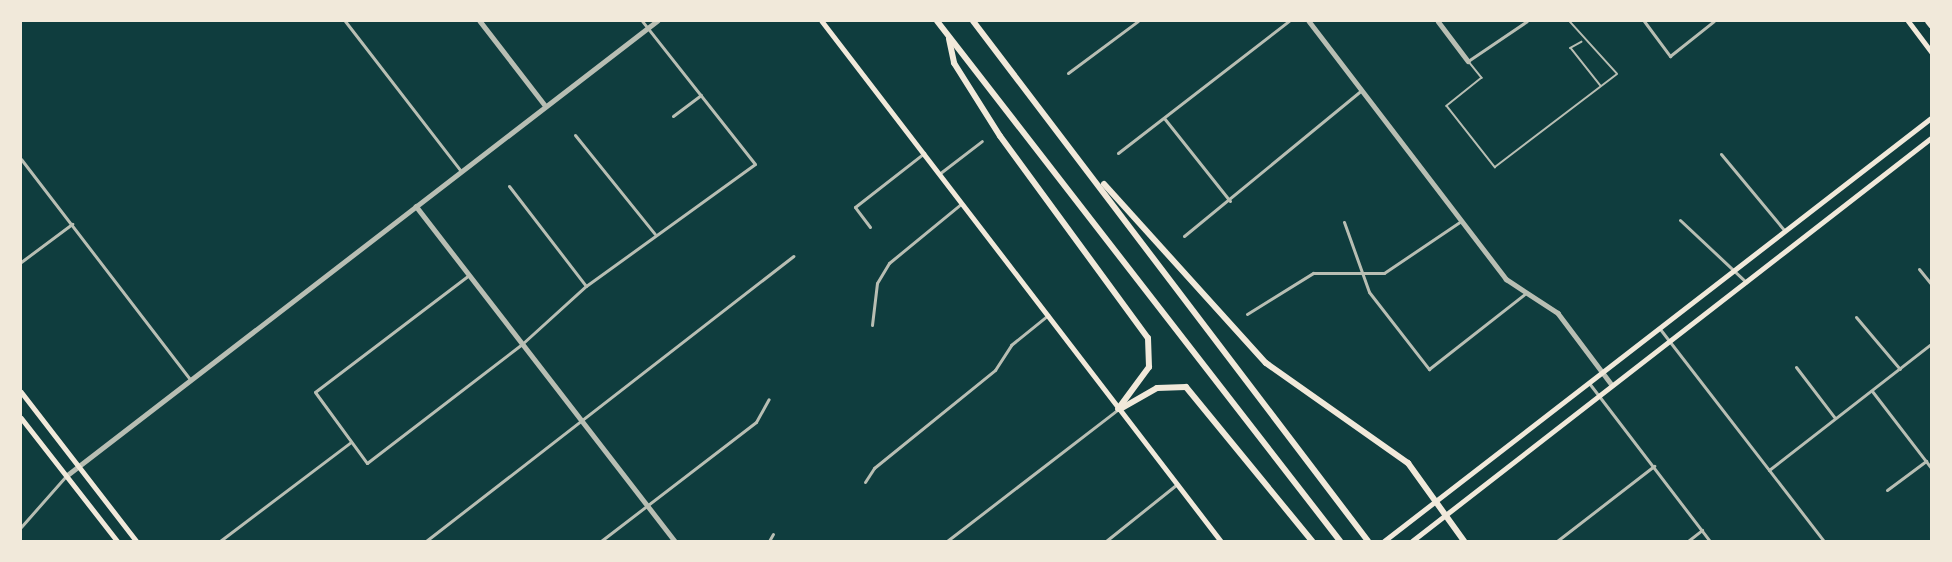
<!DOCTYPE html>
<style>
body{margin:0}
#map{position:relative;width:1952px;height:562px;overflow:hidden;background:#0f3d3e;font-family:"Golos Text",sans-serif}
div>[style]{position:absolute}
.service>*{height:1.5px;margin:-0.75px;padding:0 0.75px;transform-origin:0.75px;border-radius:0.75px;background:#b8beb3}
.minor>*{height:3px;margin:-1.5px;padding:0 1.5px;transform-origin:1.5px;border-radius:1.5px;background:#b8beb3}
.tertiary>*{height:4.5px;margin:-2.25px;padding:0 2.25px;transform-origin:2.25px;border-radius:2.25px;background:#b8beb3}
.secondary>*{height:4.5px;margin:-2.25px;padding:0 2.25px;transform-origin:2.25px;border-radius:2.25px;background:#f1e9da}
.primary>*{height:5px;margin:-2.5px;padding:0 2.5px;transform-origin:2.5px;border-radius:2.5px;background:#f1e9da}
.motorway>*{height:6px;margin:-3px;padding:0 3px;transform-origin:3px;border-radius:3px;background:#f1e9da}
span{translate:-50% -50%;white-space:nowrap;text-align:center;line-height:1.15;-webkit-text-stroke:4.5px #f1e9da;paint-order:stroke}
.frame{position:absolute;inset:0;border:22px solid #f1e9da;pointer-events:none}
</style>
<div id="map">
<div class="service">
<i style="left:1582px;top:42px;width:13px;rotate:151deg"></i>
<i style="left:1571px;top:48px;width:48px;rotate:51.7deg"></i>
<i style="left:1470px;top:63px;width:19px;rotate:51deg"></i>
<i style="left:1482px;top:78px;width:45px;rotate:141.3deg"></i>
<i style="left:1447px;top:106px;width:78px;rotate:51.8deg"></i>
<i style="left:1495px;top:167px;width:153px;rotate:-37.3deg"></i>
<i style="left:1617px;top:74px;width:72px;rotate:-132.2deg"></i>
</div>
<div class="minor">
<i style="left:345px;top:21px;width:190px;rotate:52.3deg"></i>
<i style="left:1644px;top:21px;width:44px;rotate:53.4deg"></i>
<i style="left:1670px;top:56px;width:56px;rotate:-38.5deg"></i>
<i style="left:1468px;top:61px;width:71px;rotate:-34.1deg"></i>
<i style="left:1068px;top:73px;width:87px;rotate:-36.6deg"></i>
<i style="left:673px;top:116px;width:35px;rotate:-37deg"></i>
<i style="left:1164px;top:118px;width:106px;rotate:51.5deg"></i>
<i style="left:575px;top:135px;width:127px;rotate:51.1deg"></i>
<i style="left:1118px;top:153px;width:216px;rotate:-37.7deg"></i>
<i style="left:1721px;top:154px;width:100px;rotate:50.3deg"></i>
<i style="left:21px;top:159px;width:277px;rotate:52.5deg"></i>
<i style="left:939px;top:174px;width:54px;rotate:-37.5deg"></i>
<i style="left:509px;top:186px;width:126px;rotate:52.4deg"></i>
<i style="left:1680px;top:220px;width:91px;rotate:43.2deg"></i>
<i style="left:1344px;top:222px;width:74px;rotate:70.3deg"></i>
<i style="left:1369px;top:292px;width:98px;rotate:52.1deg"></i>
<i style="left:1429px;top:369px;width:123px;rotate:-38.1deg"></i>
<i style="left:870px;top:227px;width:25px;rotate:-127deg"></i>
<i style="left:855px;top:207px;width:88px;rotate:-38deg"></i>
<i style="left:1184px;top:236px;width:230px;rotate:-39.4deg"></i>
<i style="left:21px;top:262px;width:64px;rotate:-36.7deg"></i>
<i style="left:1919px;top:269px;width:19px;rotate:51deg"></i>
<i style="left:469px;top:275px;width:193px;rotate:142.8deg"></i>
<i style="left:315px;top:392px;width:88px;rotate:53.8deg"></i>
<i style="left:367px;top:463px;width:195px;rotate:-37.5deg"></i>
<i style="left:522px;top:344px;width:86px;rotate:-42.2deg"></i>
<i style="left:586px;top:286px;width:208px;rotate:-35.8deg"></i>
<i style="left:755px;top:164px;width:182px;rotate:-128.3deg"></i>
<i style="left:1247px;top:314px;width:78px;rotate:-31.8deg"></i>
<i style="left:1313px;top:273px;width:71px"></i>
<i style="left:1384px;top:273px;width:93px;rotate:-34deg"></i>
<i style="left:1856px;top:317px;width:68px;rotate:49.8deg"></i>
<i style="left:872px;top:325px;width:42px;rotate:-83.2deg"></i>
<i style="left:877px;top:283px;width:23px;rotate:-59deg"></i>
<i style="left:889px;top:263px;width:94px;rotate:-39.4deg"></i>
<i style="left:1660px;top:329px;width:268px;rotate:52.3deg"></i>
<i style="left:1796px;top:367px;width:64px;rotate:52.6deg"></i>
<i style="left:1589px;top:383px;width:199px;rotate:52.6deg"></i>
<i style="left:1872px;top:391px;width:97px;rotate:52.5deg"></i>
<i style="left:1769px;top:470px;width:205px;rotate:-37.9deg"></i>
<i style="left:865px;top:482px;width:17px;rotate:-57deg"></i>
<i style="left:874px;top:468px;width:156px;rotate:-39deg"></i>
<i style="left:995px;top:370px;width:30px;rotate:-57deg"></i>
<i style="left:1011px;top:345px;width:48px;rotate:-39deg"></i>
<i style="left:1887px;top:490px;width:49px;rotate:-36.6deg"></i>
<i style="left:21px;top:527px;width:68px;rotate:-48.6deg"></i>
<i style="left:220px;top:541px;width:164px;rotate:-37.1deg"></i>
<i style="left:426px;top:541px;width:465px;rotate:-37.8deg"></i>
<i style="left:601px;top:541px;width:195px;rotate:-37.5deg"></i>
<i style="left:756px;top:422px;width:26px;rotate:-61deg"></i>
<i style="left:769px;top:541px;width:8px;rotate:-60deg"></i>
<i style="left:947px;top:541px;width:215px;rotate:-37.6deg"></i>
<i style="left:1106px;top:541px;width:90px;rotate:-38.7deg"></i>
<i style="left:1557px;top:541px;width:123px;rotate:-37.7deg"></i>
<i style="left:1688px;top:541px;width:18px;rotate:-38deg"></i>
</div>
<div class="tertiary">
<i style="left:480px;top:21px;width:106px;rotate:52.3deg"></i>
<i style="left:1309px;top:21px;width:325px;rotate:52.6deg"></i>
<i style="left:1506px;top:279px;width:62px;rotate:33.2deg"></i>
<i style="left:1558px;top:313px;width:90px;rotate:53.1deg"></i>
<i style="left:1438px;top:21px;width:50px;rotate:53.1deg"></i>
<i style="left:416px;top:206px;width:423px;rotate:52.3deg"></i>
<i style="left:66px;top:476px;width:746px;rotate:-37.59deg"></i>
</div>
<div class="secondary">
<i style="left:822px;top:21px;width:655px;rotate:52.5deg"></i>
</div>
<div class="primary">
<i style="left:1908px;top:21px;width:39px;rotate:53deg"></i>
<i style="left:1927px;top:21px;width:6px;rotate:51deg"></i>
<i style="left:21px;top:392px;width:188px;rotate:52.3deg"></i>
<i style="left:21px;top:418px;width:156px;rotate:52deg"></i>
<i style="left:1384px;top:541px;width:691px;rotate:-37.72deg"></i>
<i style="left:1412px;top:541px;width:657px;rotate:-37.83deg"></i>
</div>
<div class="motorway">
<i style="left:937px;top:21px;width:658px;rotate:52.22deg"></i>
<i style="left:973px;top:21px;width:653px;rotate:52.78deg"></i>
<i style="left:949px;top:39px;width:25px;rotate:78deg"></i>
<i style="left:954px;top:63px;width:86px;rotate:57.8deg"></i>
<i style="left:1000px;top:136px;width:250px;rotate:53.8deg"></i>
<i style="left:1148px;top:338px;width:29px;rotate:88deg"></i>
<i style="left:1149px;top:367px;width:52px;rotate:126.4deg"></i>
<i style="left:1104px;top:184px;width:241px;rotate:47.9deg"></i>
<i style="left:1266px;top:363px;width:174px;rotate:35.2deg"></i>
<i style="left:1408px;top:463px;width:96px;rotate:54.3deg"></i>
<i style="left:1122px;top:408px;width:40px;rotate:-29.7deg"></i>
<i style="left:1157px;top:388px;width:29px;rotate:-2deg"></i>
<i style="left:1186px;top:387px;width:199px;rotate:50.7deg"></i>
</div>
<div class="frame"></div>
</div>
